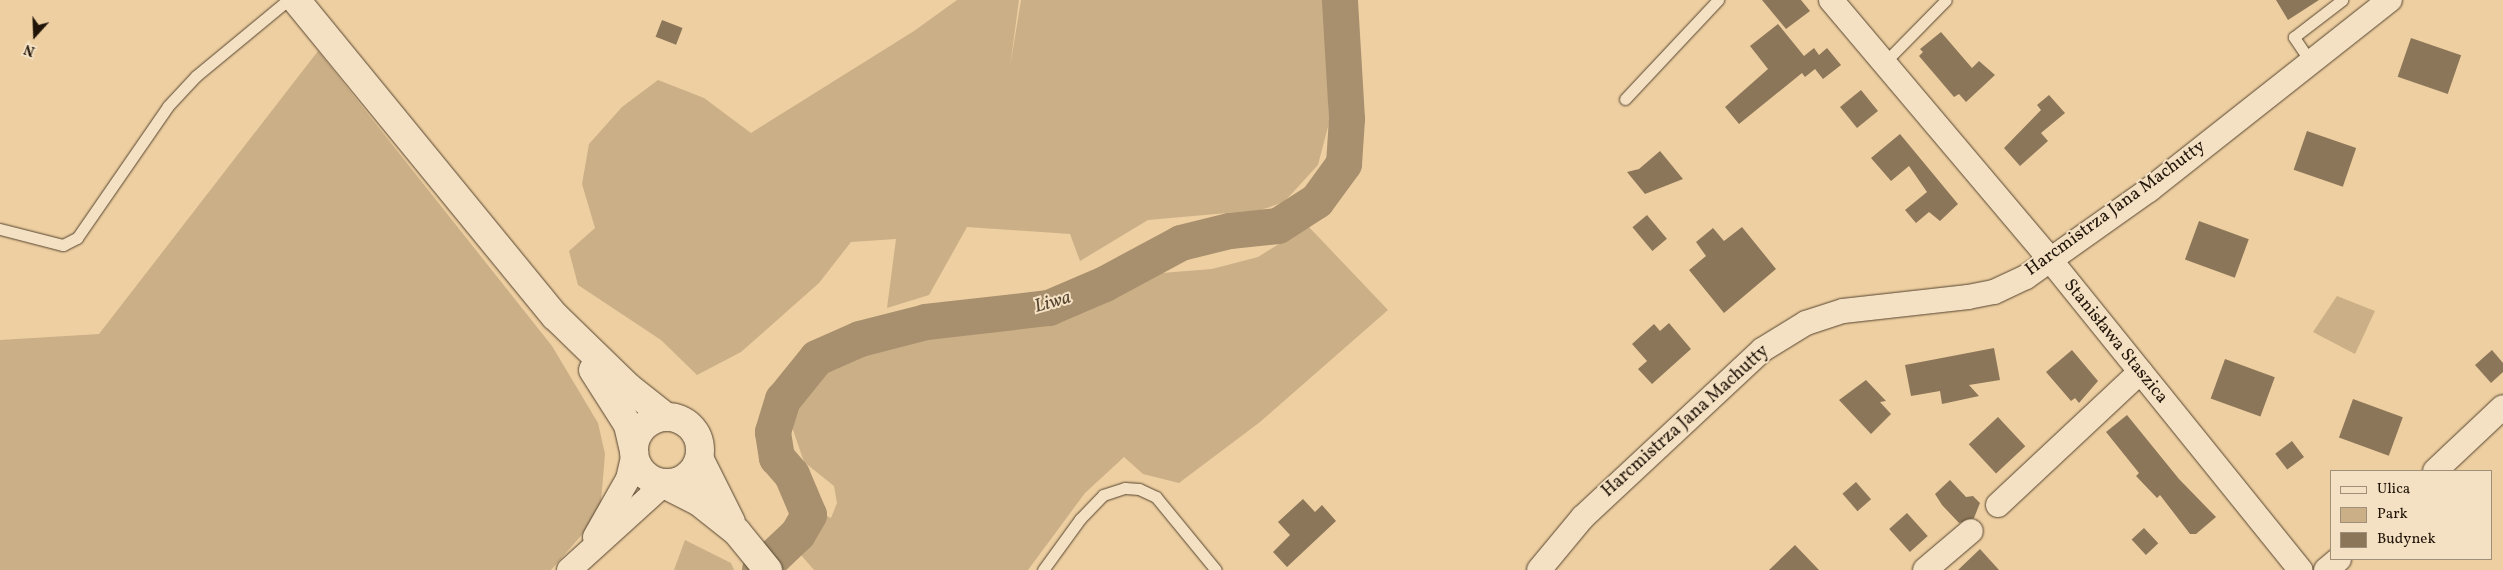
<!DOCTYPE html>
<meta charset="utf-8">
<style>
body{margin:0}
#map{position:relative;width:2503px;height:570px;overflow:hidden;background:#eecfa1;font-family:Vollkorn,serif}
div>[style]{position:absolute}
.green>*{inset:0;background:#cbaf87}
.river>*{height:36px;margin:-18px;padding:0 18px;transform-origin:18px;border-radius:18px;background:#a8906e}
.building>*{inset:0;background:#8c7659;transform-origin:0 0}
.roads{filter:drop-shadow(0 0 1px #544430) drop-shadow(0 0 1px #544430)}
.lane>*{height:11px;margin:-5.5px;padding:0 5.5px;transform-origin:5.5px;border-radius:5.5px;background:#f4e0c2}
.street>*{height:24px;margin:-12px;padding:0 12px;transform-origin:12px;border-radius:12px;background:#f4e0c2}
.secondary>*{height:28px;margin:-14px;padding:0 14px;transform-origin:14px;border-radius:14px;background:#f4e0c2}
.secondary>.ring{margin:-14px;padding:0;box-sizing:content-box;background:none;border:28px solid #f4e0c2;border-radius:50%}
span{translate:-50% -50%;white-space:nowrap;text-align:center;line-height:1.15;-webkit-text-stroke:4px #f4e0c2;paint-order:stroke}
.street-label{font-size:18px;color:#21150a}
.water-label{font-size:19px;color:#574632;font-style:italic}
.legend{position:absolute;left:2330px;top:470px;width:162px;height:90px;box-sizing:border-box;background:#f4e0c2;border:1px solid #a08f78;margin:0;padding:6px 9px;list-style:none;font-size:15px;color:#21150a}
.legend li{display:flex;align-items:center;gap:10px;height:25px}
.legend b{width:25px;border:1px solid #a08f78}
.north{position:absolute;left:10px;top:10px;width:50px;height:50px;-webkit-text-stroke:4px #f4e0c2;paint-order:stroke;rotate:200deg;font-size:14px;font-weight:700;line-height:20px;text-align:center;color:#21150a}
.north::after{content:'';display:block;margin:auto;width:18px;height:22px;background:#21150a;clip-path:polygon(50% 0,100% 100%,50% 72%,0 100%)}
</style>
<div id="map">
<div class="green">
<i style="clip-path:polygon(957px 0,1019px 0,1010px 67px,1021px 0,1325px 0,1329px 123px,1318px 165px,1284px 202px,1261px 210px,1148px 220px,1080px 261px,1070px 234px,967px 227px,929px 295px,887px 308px,896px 239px,851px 242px,819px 283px,741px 352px,697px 375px,661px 340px,578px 285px,569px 251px,595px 228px,582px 184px,589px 144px,622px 107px,658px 80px,704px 98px,751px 133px,914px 31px)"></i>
<i style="clip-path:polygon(318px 51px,552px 346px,598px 423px,605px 454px,600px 514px,551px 570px,0 570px,0 340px,99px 334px)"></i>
<i style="clip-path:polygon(1308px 226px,1388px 310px,1260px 422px,1179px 483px,1143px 474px,1124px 457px,1085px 493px,1028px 570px,814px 570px,794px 547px,815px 523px,819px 512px,831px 518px,837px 503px,834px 486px,804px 462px,790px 421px,820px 369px,880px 341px,1010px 320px,1047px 321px,1162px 273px,1212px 269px,1258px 257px)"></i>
<i style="clip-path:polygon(2337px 296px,2375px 311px,2355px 354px,2313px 332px)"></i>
<i style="clip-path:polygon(685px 540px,731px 563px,734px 570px,674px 570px)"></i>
</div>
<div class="river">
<i style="left:760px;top:570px;width:52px;rotate:-43.5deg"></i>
<i style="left:798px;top:534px;width:22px;rotate:-60deg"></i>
<i style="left:809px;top:515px;width:43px;rotate:-113deg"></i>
<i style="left:792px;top:475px;width:23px;rotate:-131deg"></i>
<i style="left:777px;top:458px;width:26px;rotate:-99deg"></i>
<i style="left:773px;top:432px;width:34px;rotate:-73deg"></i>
<i style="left:783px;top:400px;width:54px;rotate:-51deg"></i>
<i style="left:817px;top:358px;width:47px;rotate:-23.8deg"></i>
<i style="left:860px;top:339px;width:68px;rotate:-14.4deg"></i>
<i style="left:926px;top:322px;width:124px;rotate:-6.5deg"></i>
<i style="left:1049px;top:308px;width:61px;rotate:-23.2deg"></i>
<i style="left:1105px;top:284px;width:86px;rotate:-28.3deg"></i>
<i style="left:1181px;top:243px;width:50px;rotate:-13.8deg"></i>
<i style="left:1230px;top:231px;width:48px;rotate:-5.9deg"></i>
<i style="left:1278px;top:226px;width:46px;rotate:-32.7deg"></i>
<i style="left:1317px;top:201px;width:46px;rotate:-53.9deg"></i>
<i style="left:1344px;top:164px;width:45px;rotate:-86.2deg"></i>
<i style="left:1347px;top:119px;width:119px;rotate:-93.4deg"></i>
</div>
<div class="building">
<i style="clip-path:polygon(1762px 0,1801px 0,1810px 11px,1786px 29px)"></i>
<i style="clip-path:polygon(2276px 0,2319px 0,2288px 20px)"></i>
<i style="left:662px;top:20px;width:22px;height:18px;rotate:21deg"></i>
<i style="clip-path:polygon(1778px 24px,1804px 56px,1814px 48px,1819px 55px,1827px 48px,1841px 65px,1823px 79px,1815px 69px,1805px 77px,1802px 73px,1739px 124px,1725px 107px,1768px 69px,1750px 46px)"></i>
<i style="clip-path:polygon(1941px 32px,1972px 68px,1979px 61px,1995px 75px,1966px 102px,1959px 94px,1954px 97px,1919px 56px,1923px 52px,1920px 49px)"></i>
<i style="left:2411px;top:38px;width:53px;height:41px;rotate:19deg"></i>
<i style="left:1861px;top:90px;width:27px;height:27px;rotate:51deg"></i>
<i style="clip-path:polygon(2049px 95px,2065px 113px,2041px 133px,2048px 141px,2020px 166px,2004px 148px,2041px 110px,2037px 105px)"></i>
<i style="left:2307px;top:131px;width:52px;height:41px;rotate:19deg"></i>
<i style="clip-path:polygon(1900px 134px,1958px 204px,1940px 221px,1929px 212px,1916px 223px,1905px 210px,1927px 192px,1909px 166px,1891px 181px,1871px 158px)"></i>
<i style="clip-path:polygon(1660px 151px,1683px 179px,1645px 194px,1627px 172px,1639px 169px)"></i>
<i style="left:1647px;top:215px;width:31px;height:19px;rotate:50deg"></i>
<i style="left:2199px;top:221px;width:53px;height:41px;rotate:20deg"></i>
<i style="clip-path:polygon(1742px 227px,1776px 269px,1724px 313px,1689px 270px,1706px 256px,1696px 242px,1713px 228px,1724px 241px)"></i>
<i style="clip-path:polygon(1669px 323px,1691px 349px,1652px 384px,1638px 369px,1647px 361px,1632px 344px,1654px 324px,1660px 331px)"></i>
<i style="clip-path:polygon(1994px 348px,2000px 380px,1969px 385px,1979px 396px,1942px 404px,1940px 391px,1911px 396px,1905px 365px)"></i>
<i style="clip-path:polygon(2072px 350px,2098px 381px,2079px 403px,2075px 398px,2071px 401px,2046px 372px)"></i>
<i style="clip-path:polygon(2492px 350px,2503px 363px,2503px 372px,2491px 383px,2475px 365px)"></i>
<i style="left:2225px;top:359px;width:53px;height:42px;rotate:20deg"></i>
<i style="clip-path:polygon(1866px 380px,1886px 401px,1880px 402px,1891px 414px,1871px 434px,1839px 400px)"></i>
<i style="left:2353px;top:399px;width:53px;height:41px;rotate:20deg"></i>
<i style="clip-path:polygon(2127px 415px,2179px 479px,2216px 517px,2196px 534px,2190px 534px,2160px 495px,2157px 498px,2136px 476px,2139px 473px,2106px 432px)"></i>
<i style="left:1998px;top:417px;width:40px;height:40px;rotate:47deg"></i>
<i style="left:2292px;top:441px;width:20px;height:21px;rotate:53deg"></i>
<i style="clip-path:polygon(1950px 480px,1966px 497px,1973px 496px,1980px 503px,1974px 518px,1959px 523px,1942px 505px,1935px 494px)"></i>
<i style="left:1856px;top:482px;width:23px;height:18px;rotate:49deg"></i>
<i style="clip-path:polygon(1303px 499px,1315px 512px,1322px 505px,1336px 521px,1287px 567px,1273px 552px,1290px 535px,1278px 522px)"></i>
<i style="left:1907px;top:513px;width:31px;height:24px;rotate:48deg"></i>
<i style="left:2144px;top:528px;width:21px;height:17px;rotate:47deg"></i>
<i style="clip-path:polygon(1795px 545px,1819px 570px,1769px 570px)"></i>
<i style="clip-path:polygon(1980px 549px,1999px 570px,1958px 570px)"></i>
</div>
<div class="roads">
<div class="lane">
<i style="left:2310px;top:61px;width:29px;rotate:-124deg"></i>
<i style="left:2294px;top:37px;width:61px;rotate:-37.6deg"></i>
<i style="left:1884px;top:63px;width:88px;rotate:-45.5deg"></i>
<i style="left:1625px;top:99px;width:136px;rotate:-46.8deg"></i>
<i style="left:0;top:229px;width:65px;rotate:14.3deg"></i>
<i style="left:63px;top:245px;width:16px;rotate:-27deg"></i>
<i style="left:77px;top:238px;width:160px;rotate:-55.4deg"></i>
<i style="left:168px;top:106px;width:41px;rotate:-47deg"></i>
<i style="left:196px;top:76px;width:119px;rotate:-39.6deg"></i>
<i style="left:1043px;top:570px;width:63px;rotate:-54deg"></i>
<i style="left:1080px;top:519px;width:33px;rotate:-46deg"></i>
<i style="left:1103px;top:495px;width:23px;rotate:-18deg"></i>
<i style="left:1125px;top:488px;width:14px;rotate:4deg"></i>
<i style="left:1139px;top:489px;width:19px;rotate:25deg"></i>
<i style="left:1156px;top:497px;width:94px;rotate:50.6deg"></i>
</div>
<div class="street">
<i style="left:1831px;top:0;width:329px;rotate:49.8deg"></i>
<i style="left:2043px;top:251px;width:410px;rotate:51.1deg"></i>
<i style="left:2435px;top:471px;width:93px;rotate:-43.3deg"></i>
<i style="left:1998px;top:505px;width:195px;rotate:-43.1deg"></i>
<i style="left:595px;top:537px;width:67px;rotate:-60.4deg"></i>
<i style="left:628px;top:479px;width:28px;rotate:-77deg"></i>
<i style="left:569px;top:570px;width:128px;rotate:-42.2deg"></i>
<i style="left:1539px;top:570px;width:69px;rotate:-50.3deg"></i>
<i style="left:1583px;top:517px;width:245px;rotate:-43deg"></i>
<i style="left:1762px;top:350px;width:52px;rotate:-31.5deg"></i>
<i style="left:1806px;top:323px;width:39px;rotate:-18deg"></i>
<i style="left:1843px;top:311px;width:126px;rotate:-6.4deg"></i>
<i style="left:1968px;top:297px;width:26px;rotate:-11deg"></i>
<i style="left:1994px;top:292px;width:35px;rotate:-25deg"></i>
<i style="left:2026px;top:277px;width:151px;rotate:-35.3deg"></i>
<i style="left:2149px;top:190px;width:307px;rotate:-38.3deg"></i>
<i style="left:1925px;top:570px;width:60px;rotate:-40.3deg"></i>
<i style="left:2326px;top:570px;width:17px;rotate:-40deg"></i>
</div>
<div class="secondary">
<i style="left:296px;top:0;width:409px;rotate:50.7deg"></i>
<i style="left:555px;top:316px;width:102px;rotate:44.2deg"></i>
<i style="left:628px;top:387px;width:48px;rotate:38.3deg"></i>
<i style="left:593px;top:370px;width:65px;rotate:57.5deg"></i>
<i style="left:628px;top:425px;width:28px;rotate:77deg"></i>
<i class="ring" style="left:634px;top:417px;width:38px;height:38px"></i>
<i style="left:700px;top:460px;width:69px;rotate:63.4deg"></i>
<i style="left:664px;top:484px;width:38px;rotate:27deg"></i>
<i style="left:698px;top:501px;width:50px;rotate:38.5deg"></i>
<i style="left:737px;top:532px;width:49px;rotate:50.8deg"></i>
</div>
</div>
<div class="street-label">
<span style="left:2116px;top:209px;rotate:-36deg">Harcmistrza Jana Machutty</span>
<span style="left:2115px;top:342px;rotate:51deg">Stanisława Staszica</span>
<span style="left:1686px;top:422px;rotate:-42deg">Harcmistrza Jana Machutty</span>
</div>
<div class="water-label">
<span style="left:1053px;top:303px;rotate:-16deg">Liwa</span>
</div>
<ul class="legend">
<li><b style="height:6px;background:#f4e0c2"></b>Ulica</li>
<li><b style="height:14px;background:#cbaf87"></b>Park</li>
<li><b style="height:14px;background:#8c7659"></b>Budynek</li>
</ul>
<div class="north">N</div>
</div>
